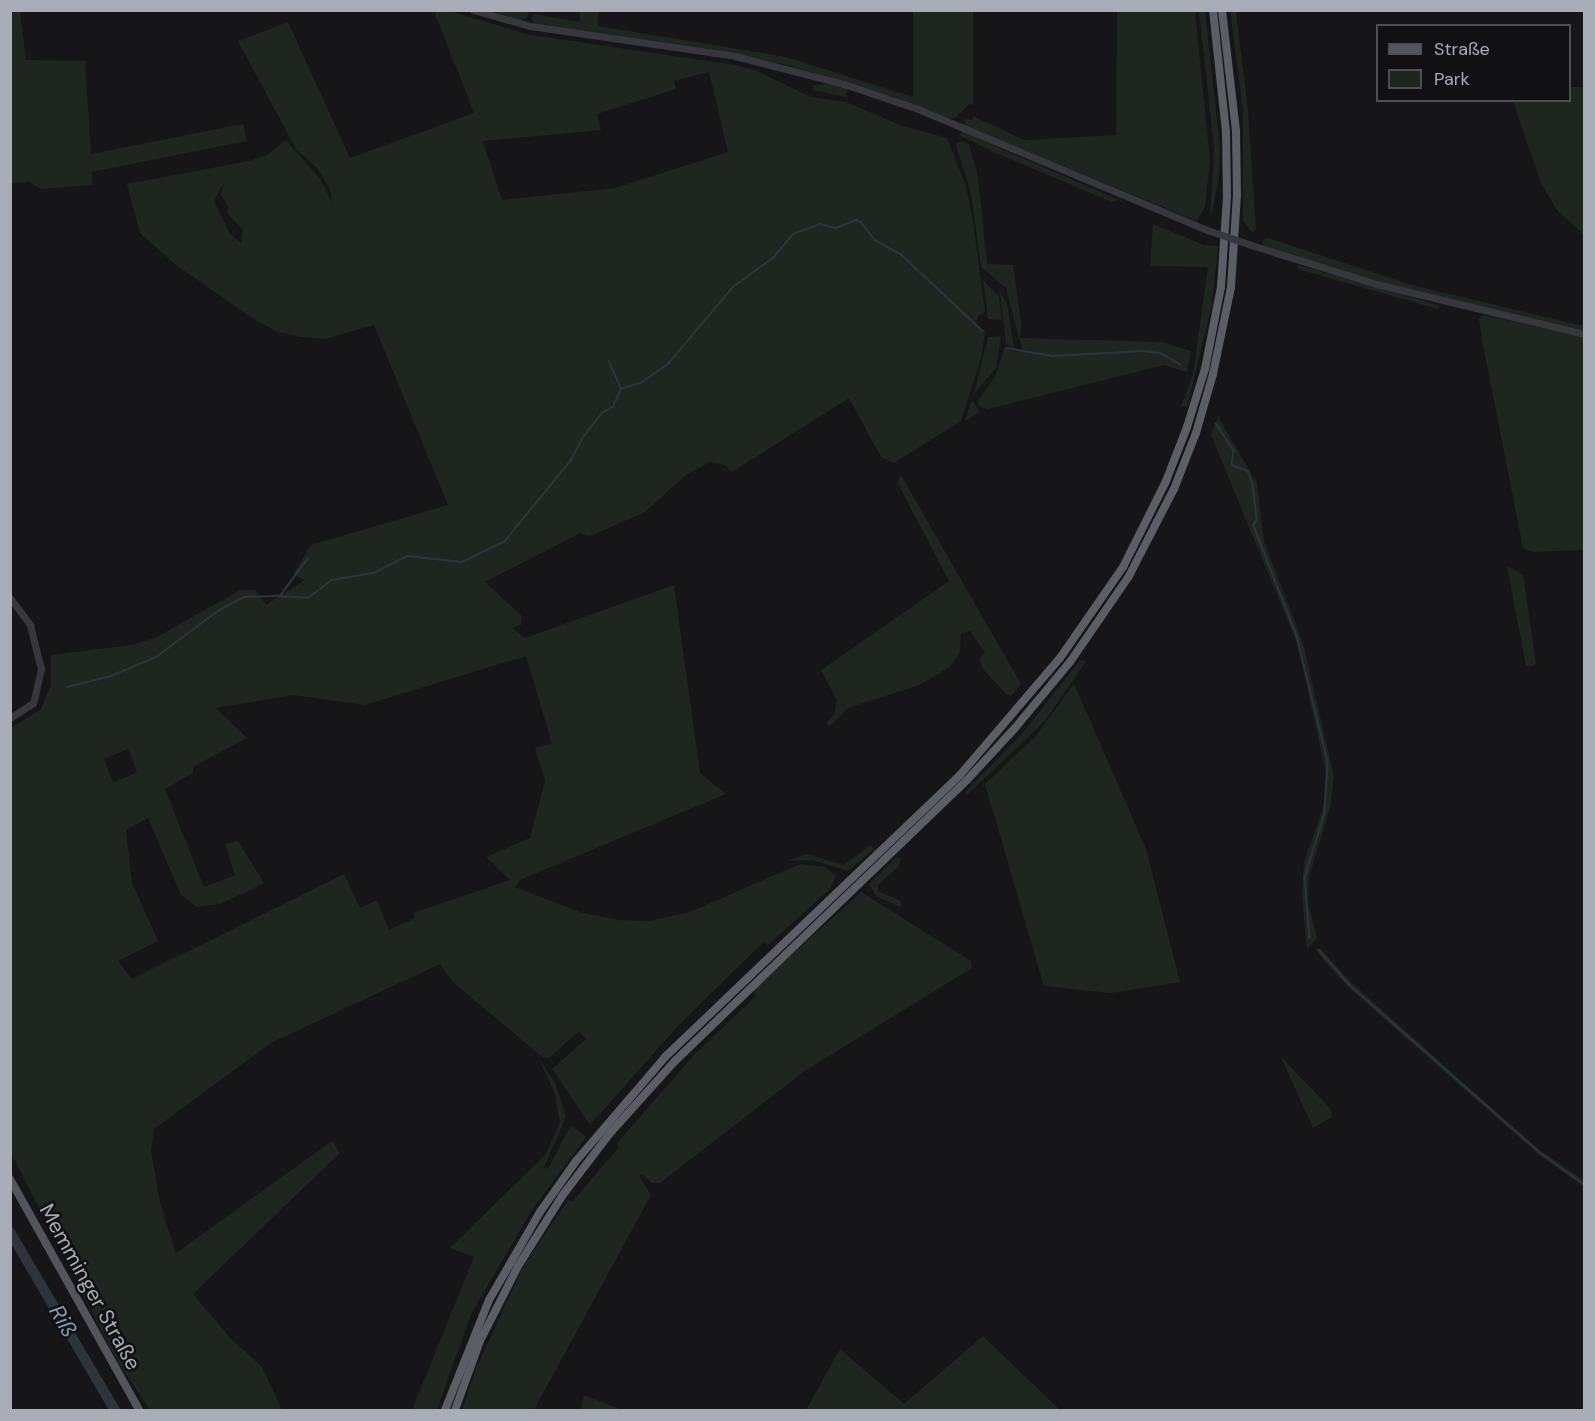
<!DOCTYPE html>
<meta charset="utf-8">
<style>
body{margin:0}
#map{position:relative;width:1595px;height:1421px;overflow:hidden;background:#161618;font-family:"DM Sans",sans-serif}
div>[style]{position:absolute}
.green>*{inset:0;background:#1e261f;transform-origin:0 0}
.stream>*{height:1.5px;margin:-0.75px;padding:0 0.75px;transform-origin:0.75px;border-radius:0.75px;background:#2c353c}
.river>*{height:10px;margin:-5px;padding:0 5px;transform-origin:5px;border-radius:5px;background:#2c353c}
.tertiary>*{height:7px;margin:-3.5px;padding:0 3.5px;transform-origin:3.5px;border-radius:3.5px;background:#37383d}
.primary>*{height:8px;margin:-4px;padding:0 4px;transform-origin:4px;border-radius:4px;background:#53555c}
.trunk>*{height:8px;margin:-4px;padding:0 4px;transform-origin:4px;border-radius:4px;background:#5b5e65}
.tertiary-bridge>*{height:7px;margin:-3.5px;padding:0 3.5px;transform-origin:3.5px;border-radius:3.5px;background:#37383d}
span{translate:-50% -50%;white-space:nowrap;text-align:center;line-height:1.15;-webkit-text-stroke:5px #111113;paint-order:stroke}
.street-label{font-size:21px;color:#a8adb8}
.water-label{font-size:22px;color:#7f9bb3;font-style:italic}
.frame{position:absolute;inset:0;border:12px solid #a8adb8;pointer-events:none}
.legend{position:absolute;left:1376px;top:24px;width:195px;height:78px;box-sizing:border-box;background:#111113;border:2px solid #4d4f55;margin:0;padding:8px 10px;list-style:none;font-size:18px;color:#a8adb8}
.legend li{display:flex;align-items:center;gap:12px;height:30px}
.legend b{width:30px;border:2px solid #4d4f55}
</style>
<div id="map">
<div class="green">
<i style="clip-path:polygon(11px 10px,20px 11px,26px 60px,85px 61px,91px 154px,243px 124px,247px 141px,92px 172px,92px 185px,41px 189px,29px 182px,11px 183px)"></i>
<i style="clip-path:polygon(evenodd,434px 11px,449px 11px,531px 35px,735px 65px,757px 71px,811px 97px,846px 102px,900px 125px,947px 138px,966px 186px,973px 221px,985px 312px,978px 316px,976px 325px,985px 331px,982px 355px,961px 421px,894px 463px,881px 457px,849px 398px,732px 472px,725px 465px,710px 462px,686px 475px,645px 512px,590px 536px,580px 533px,485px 582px,522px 616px,521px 625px,512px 628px,525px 638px,674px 585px,700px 773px,726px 794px,520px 880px,515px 887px,580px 912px,617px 920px,649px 921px,690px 912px,800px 864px,825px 867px,836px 876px,830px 889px,768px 945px,764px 942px,756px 949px,678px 1026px,590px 1125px,552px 1069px,586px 1039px,579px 1031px,549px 1058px,542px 1057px,453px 982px,440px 964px,271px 1043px,154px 1129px,151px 1151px,161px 1207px,176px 1253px,332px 1141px,340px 1153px,193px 1294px,231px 1339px,262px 1367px,282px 1410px,150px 1410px,116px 1359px,11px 1153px,11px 728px,41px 709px,51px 684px,51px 655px,131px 645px,155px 638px,240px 590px,255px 590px,266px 605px,305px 580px,293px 574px,311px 545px,448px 505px,374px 325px,325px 339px,301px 337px,276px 331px,252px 318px,176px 265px,140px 233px,127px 184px,249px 161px,267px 155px,286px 140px,321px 180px,334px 207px,329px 188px,318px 169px,296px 149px,238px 41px,288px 22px,350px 158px,474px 113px,434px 11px,709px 72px,728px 152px,615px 188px,502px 200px,483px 141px,601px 130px,597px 114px,676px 89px,674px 81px,709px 72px,434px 11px,224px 182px,221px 195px,229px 207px,226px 212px,243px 230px,241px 243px,230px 234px,214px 201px,224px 182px,434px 11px,526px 656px,552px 743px,535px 748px,545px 781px,530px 838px,486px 857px,510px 880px,413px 913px,415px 918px,389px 930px,377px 900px,360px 908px,344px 874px,132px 979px,118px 961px,158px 941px,132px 883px,126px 830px,148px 818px,181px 895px,197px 907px,221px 904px,264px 883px,238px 841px,225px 844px,235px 875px,204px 887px,165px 789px,193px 773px,193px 767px,247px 738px,216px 708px,293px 695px,365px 705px,526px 656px,434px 11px,128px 749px,137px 772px,113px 783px,104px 759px,128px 749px)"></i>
<i style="clip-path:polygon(480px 11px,529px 11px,527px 18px,520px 21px)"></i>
<i style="clip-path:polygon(580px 11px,598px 11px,598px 26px,786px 57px,913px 97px,913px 11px,973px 11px,973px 105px,969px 104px,955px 118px,946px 118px,849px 83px,779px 63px,534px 24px,532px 20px,533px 14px,580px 22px)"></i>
<i style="clip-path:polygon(1117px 11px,1195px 11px,1210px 161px,1205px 207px,1197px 221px,963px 125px,965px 119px,972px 120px,973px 116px,1024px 140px,1116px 135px)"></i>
<i style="clip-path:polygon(1199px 11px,1205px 11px,1220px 147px,1219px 178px,1210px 221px,1214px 148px)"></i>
<i style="clip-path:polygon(1230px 11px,1236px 11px,1248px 110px,1256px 230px,1252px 233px,1243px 220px,1243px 110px)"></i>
<i style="clip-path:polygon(832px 82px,849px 87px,845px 97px,813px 90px,813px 86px)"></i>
<i style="clip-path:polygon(1570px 87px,1584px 87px,1584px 235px,1556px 209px,1540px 181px,1513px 101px,1570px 100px)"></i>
<i style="clip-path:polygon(962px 131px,999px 148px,1119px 200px,1112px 202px,996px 153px,959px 135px)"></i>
<i style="clip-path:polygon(962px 141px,969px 144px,978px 176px,987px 264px,1013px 265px,1021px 322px,1020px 338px,1161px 342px,1191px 351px,1187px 372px,1164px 365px,988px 409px,980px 406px,977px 402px,995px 377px,1005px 346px,1010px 351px,1037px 352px,1022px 349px,1006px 288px,981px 267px,971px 193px,957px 148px,956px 143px)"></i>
<i style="clip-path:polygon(1153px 224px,1204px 245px,1218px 246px,1212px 305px,1187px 407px,1181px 406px,1193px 374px,1208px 267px,1150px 266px)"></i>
<i style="clip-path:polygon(1268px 238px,1412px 285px,1584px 326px,1584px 332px,1383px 283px,1264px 247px,1262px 240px)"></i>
<i style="left:1298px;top:265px;width:147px;height:4px;rotate:16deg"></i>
<i style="clip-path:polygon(983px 280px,999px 297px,1002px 320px,988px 319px)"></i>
<i style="clip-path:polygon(1000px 291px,1007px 304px,1014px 348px,1006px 344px)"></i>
<i style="clip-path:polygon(1483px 315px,1584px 337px,1584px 550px,1533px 552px,1523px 548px,1482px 340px,1479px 318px)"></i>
<i style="clip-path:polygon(1001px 336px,996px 368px,974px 394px,988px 337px)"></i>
<i style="clip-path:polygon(973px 401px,980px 412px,965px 421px,971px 402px)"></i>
<i style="clip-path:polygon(1218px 417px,1257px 483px,1264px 541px,1303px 643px,1334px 777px,1330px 808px,1309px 877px,1308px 901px,1317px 938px,1307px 949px,1302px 896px,1304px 862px,1323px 808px,1327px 777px,1297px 643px,1211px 435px)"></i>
<i style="clip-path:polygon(901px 475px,1021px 684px,1011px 696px,1006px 694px,983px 669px,979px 659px,985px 652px,970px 631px,961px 633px,960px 652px,950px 667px,919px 685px,848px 708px,829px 727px,826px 723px,834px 715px,837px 700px,821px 670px,949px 581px,897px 482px)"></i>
<i style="clip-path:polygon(1507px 566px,1523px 575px,1536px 663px,1533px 666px,1526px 666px)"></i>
<i style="clip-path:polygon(1080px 660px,1086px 661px,1045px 721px,966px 796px,966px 791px,1021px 735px)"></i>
<i style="clip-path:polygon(1074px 684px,1146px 849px,1180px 982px,1111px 993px,1044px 986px,985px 784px,1035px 737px)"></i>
<i style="clip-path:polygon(871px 845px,874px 849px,848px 871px,812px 860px,786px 861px,807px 854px,843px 865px)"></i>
<i style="clip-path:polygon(896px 857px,901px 859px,898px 867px,878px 885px,878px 891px,901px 901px,900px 907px,876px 896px,869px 884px)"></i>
<i style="clip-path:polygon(861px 892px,971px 961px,972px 968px,806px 1070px,660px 1183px,652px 1183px,642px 1174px,639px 1176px,651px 1195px,534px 1410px,462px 1410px,477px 1366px,524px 1265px,568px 1200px,572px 1202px,619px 1147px,617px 1143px,695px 1054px,756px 996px,753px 990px)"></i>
<i style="clip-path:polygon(1320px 948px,1351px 982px,1495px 1111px,1540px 1150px,1584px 1180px,1584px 1187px,1539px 1155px,1348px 987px,1325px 962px,1316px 950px)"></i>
<i style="clip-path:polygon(538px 1057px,555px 1083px,566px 1117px,544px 1167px,548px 1169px,571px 1125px,586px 1137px,532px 1210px,471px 1314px,437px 1410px,412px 1410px,474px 1257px,450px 1248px,546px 1154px,560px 1122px,555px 1094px)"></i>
<i style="clip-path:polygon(1281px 1057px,1331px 1109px,1332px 1117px,1313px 1128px)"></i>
<i style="clip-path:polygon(983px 1336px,1060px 1410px,806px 1410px,840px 1349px,904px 1404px)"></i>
<i style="clip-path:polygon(584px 1395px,622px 1410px,581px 1410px)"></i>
</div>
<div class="stream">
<i style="left:1007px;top:348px;width:47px;rotate:9.9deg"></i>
<i style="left:1053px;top:356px;width:90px;rotate:-3.2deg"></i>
<i style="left:1143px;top:351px;width:17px;rotate:7deg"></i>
<i style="left:1160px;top:353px;width:23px;rotate:29deg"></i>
<i style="left:621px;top:389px;width:22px;rotate:-18deg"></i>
<i style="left:642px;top:382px;width:32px;rotate:-35deg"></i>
<i style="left:668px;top:364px;width:102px;rotate:-49.8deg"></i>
<i style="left:734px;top:286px;width:48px;rotate:-35.7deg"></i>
<i style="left:773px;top:258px;width:31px;rotate:-50deg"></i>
<i style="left:793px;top:234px;width:29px;rotate:-20deg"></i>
<i style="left:820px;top:224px;width:16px;rotate:14deg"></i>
<i style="left:836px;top:228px;width:22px;rotate:-22deg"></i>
<i style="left:856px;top:220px;width:5px;rotate:22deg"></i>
<i style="left:861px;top:222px;width:23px;rotate:52deg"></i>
<i style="left:875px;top:240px;width:31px;rotate:29deg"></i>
<i style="left:902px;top:255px;width:111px;rotate:43.2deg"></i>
<i style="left:1216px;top:423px;width:33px;rotate:57deg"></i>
<i style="left:1234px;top:451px;width:14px;rotate:98deg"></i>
<i style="left:1232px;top:465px;width:17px;rotate:21deg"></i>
<i style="left:1248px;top:471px;width:15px;rotate:70deg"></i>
<i style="left:1253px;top:485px;width:35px;rotate:83deg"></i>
<i style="left:1257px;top:520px;width:7px;rotate:117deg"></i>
<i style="left:1254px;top:526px;width:118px;rotate:68.6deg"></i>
<i style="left:1297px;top:636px;width:130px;rotate:76.2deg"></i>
<i style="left:1328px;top:762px;width:51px;rotate:93.4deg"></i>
<i style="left:1325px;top:813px;width:68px;rotate:107.1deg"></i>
<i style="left:1305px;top:878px;width:60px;rotate:85.2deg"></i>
<i style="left:280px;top:596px;width:28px;rotate:4deg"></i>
<i style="left:308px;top:598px;width:30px;rotate:-37deg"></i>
<i style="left:332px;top:580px;width:43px;rotate:-9.5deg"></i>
<i style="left:374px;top:573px;width:38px;rotate:-27deg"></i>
<i style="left:408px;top:556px;width:54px;rotate:6.3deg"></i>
<i style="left:462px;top:562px;width:47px;rotate:-25.5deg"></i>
<i style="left:504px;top:542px;width:106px;rotate:-50.7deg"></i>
<i style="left:571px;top:460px;width:27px;rotate:-62deg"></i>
<i style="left:584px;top:436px;width:29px;rotate:-52deg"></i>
<i style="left:602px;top:413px;width:13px;rotate:-29deg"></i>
<i style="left:613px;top:407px;width:20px;rotate:-66deg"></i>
<i style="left:621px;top:389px;width:30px;rotate:-114deg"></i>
<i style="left:67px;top:687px;width:45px;rotate:-14deg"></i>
<i style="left:111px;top:676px;width:49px;rotate:-22.9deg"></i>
<i style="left:156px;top:657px;width:77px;rotate:-36.6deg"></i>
<i style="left:218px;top:611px;width:30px;rotate:-28deg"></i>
<i style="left:244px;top:597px;width:36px;rotate:-2deg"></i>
<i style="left:280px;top:596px;width:47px;rotate:-53.6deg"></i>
<i style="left:1319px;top:950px;width:47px;rotate:48.5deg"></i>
<i style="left:1350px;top:985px;width:251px;rotate:41.4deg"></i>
<i style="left:1538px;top:1151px;width:57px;rotate:35.7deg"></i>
</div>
<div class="river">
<i style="left:10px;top:1232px;width:207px;rotate:59.5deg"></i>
</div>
<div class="tertiary">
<i style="left:473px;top:10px;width:59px;rotate:15.7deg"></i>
<i style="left:530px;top:26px;width:207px;rotate:8.3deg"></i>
<i style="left:735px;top:56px;width:113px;rotate:14.4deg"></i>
<i style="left:844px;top:84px;width:78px;rotate:18.7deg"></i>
<i style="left:918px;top:109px;width:316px;rotate:22.7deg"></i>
<i style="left:1251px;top:245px;width:131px;rotate:17.3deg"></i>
<i style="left:1376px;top:284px;width:214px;rotate:13.5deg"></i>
<i style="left:10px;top:598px;width:34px;rotate:53deg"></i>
<i style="left:30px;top:625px;width:45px;rotate:76deg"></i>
<i style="left:41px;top:669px;width:35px;rotate:103deg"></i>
<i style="left:33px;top:703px;width:27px;rotate:147deg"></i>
</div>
<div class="primary">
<i style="left:10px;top:1179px;width:265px;rotate:60.8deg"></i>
</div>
<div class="trunk">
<i style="left:445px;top:1410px;width:118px;rotate:-68.2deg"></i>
<i style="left:489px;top:1300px;width:102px;rotate:-59.9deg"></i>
<i style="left:540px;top:1212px;width:62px;rotate:-54.8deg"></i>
<i style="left:576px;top:1161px;width:137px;rotate:-49.4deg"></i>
<i style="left:665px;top:1057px;width:408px;rotate:-43.7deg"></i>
<i style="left:960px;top:775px;width:154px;rotate:-49.5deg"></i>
<i style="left:1060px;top:658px;width:111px;rotate:-55.3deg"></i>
<i style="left:1123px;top:567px;width:96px;rotate:-63.4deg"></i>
<i style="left:1166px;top:481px;width:58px;rotate:-68.7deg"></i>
<i style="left:1187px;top:427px;width:61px;rotate:-72.8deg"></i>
<i style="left:1205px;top:369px;width:84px;rotate:-79deg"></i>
<i style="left:1221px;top:287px;width:91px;rotate:-86.2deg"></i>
<i style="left:1227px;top:196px;width:64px;rotate:-90.9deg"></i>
<i style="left:1226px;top:132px;width:123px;rotate:-96.1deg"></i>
<i style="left:455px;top:1410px;width:73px;rotate:-70.1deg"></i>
<i style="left:480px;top:1341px;width:84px;rotate:-63.1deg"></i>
<i style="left:518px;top:1266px;width:83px;rotate:-57.8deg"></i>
<i style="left:562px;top:1196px;width:81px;rotate:-52.6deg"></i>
<i style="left:611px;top:1132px;width:96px;rotate:-48deg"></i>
<i style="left:675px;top:1061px;width:405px;rotate:-43.9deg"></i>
<i style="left:967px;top:780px;width:71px;rotate:-47.3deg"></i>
<i style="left:1015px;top:728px;width:86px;rotate:-50.2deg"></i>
<i style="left:1070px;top:662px;width:104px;rotate:-55.5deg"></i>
<i style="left:1129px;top:576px;width:98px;rotate:-62.7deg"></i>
<i style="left:1174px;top:489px;width:60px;rotate:-68.6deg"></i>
<i style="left:1196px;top:433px;width:61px;rotate:-73.9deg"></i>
<i style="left:1213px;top:374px;width:89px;rotate:-78.3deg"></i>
<i style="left:1231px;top:287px;width:92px;rotate:-86.3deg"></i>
<i style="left:1237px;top:195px;width:64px;rotate:-90.9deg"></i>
<i style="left:1236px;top:131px;width:122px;rotate:-96.6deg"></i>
</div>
<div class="tertiary-bridge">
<i style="left:1210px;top:231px;width:43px;rotate:18.9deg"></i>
</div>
<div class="street-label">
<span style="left:90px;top:1287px;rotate:61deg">Memminger Straße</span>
</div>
<div class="water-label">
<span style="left:63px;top:1321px;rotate:60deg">Riß</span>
</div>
<div class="frame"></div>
<ul class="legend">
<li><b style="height:8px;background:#53555c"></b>Straße</li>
<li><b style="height:16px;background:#1e261f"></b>Park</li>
</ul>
</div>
